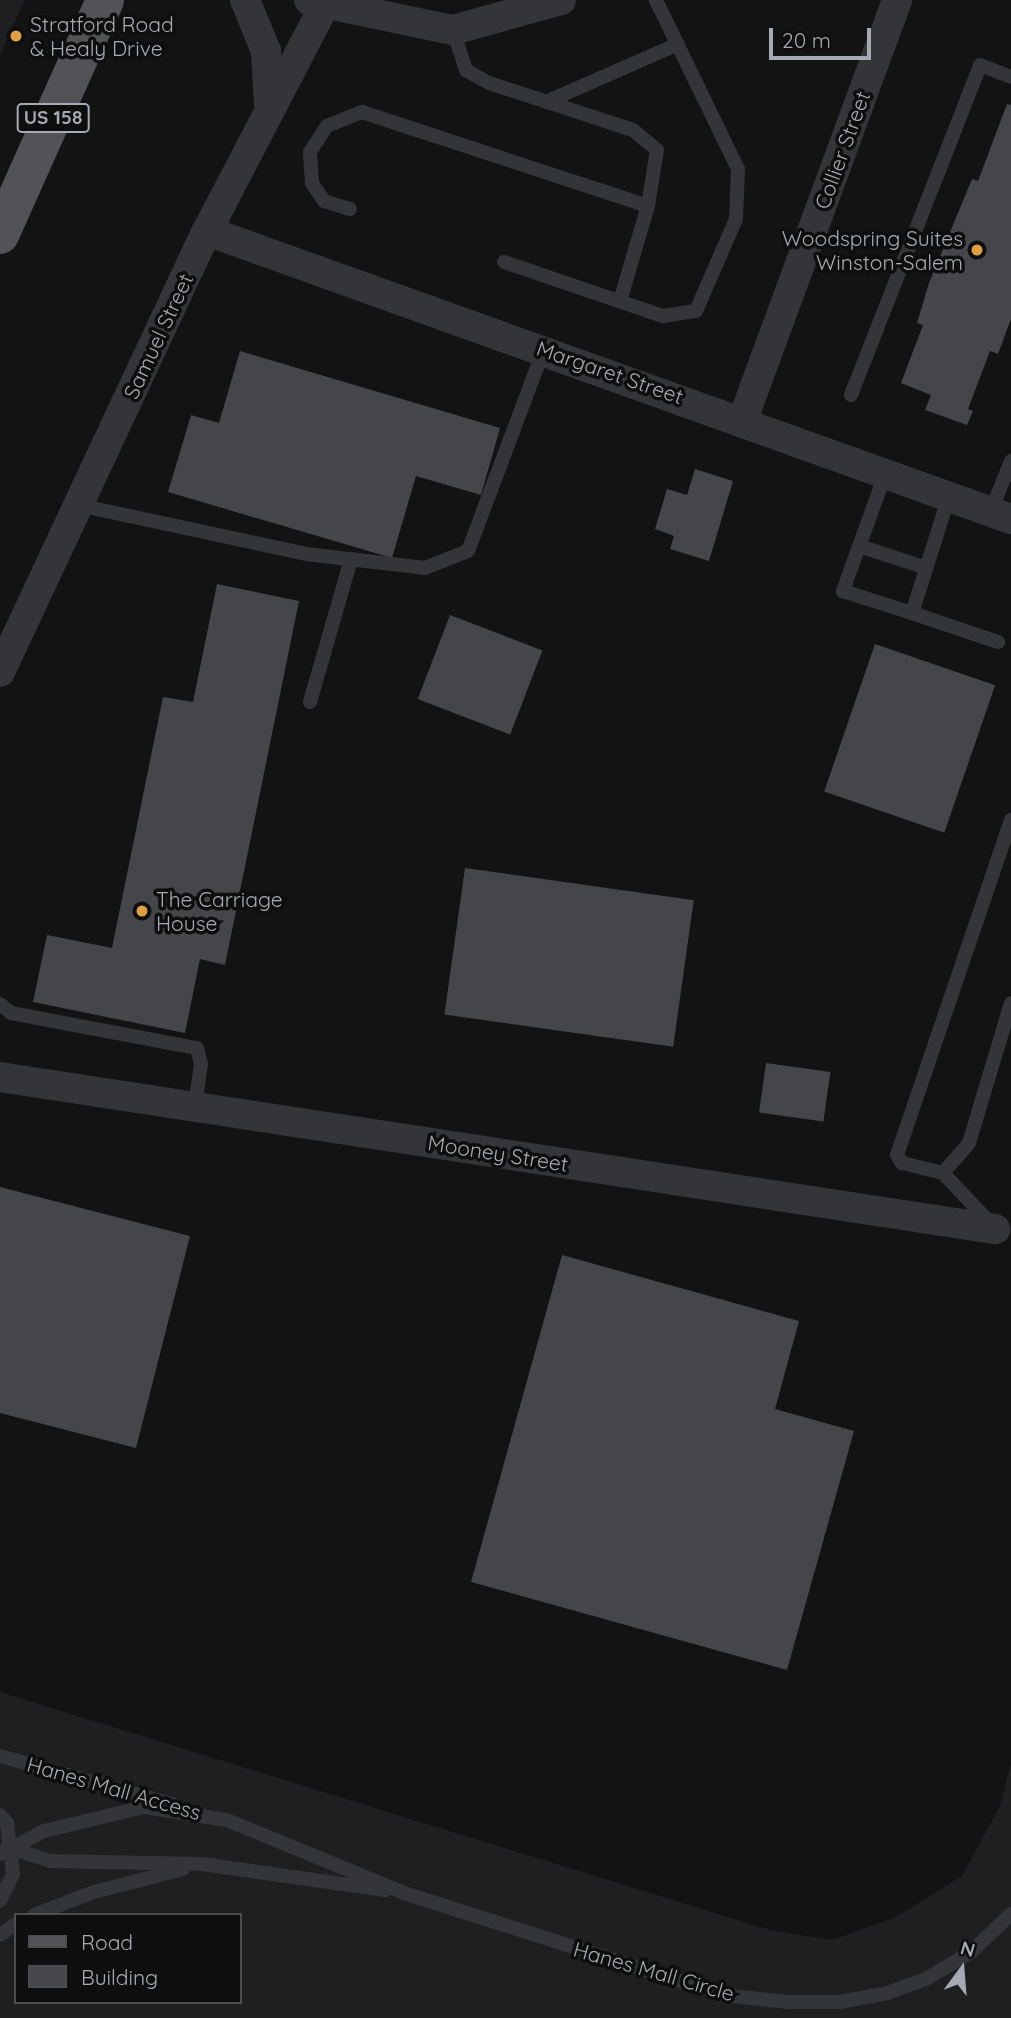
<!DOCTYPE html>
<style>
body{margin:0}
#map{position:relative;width:1011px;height:2018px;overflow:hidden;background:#131314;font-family:Quicksand,sans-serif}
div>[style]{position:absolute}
.built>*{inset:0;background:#1f1f21}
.building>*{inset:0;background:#454649;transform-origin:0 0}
.lane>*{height:14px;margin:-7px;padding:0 7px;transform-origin:7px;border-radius:7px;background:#343539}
.street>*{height:30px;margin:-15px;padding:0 15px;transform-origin:15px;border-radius:15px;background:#343539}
.primary>*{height:38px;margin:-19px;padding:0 19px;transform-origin:19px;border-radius:19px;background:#515357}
.dots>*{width:19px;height:19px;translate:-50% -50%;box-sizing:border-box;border:4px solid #0e0e0f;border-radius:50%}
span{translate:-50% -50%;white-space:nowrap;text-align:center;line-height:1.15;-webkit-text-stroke:7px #0e0e0f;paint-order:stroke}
.shield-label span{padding:2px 5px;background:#0e0e0f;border:2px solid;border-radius:5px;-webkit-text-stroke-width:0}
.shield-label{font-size:19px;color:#a6abb3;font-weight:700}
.poi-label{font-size:21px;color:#a6abb3}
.left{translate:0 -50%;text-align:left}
.right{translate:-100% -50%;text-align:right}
.street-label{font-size:21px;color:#a6abb3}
.legend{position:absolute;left:14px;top:1913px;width:228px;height:91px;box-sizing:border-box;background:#0e0e0f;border:2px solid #4b4d51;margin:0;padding:9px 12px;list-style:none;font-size:21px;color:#a6abb3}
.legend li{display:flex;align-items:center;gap:14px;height:35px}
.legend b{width:35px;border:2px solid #4b4d51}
.north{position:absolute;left:927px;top:1934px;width:70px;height:70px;-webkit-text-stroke:5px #0e0e0f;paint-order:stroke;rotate:16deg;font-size:19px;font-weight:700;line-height:28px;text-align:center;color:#a6abb3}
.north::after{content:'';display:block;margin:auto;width:24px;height:32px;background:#a6abb3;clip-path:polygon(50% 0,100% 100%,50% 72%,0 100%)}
.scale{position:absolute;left:769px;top:28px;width:102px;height:32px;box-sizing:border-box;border:4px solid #a6abb3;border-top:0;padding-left:9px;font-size:21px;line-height:24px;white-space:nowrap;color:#a6abb3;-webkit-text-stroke:5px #0e0e0f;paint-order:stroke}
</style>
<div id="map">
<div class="built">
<i style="clip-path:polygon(0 0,25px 0,0 55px)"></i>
<i style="clip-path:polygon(evenodd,0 1692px,770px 1930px,832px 1940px,894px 1918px,962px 1876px,1000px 1806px,1011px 1763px,1011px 2018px,0 2018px,0 1692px,16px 1915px,240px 1915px,240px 2002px,16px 2002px,16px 1915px)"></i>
</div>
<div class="building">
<i style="clip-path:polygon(1007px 104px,1011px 105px,1011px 319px,998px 354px,990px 351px,968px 409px,973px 411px,967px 425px,925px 410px,931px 395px,901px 383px,923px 325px,917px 323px,929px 283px,972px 179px,978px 181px)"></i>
<i style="clip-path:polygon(240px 351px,500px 428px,481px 495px,416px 476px,392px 558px,168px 492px,191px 415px,219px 423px)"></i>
<i style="clip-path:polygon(695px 469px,733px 481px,709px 561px,670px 549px,674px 536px,655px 529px,667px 489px,687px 495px)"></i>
<i style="clip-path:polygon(217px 584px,299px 601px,225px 965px,200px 959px,185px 1033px,33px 1002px,47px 935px,112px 948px,163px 697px,193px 702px)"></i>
<i style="left:450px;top:615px;width:99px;height:90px;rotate:21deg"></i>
<i style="left:875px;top:644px;width:127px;height:156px;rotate:19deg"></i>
<i style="left:465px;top:868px;width:231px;height:148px;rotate:8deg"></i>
<i style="left:766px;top:1063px;width:65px;height:50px;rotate:8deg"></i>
<i style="clip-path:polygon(0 1187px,190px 1236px,136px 1448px,0 1413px)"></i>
<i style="clip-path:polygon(562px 1255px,799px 1321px,775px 1409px,854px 1431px,787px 1670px,471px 1582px)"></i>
</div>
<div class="lane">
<i style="left:546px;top:102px;width:144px;rotate:-23.7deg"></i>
<i style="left:350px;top:209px;width:27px;rotate:-163deg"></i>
<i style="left:324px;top:201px;width:22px;rotate:-124deg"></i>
<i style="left:312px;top:183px;width:31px;rotate:-94deg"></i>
<i style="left:310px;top:152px;width:31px;rotate:-57deg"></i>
<i style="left:327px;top:126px;width:38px;rotate:-22deg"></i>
<i style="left:362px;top:112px;width:301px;rotate:18.2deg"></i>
<i style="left:648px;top:206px;width:57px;rotate:-80.9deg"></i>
<i style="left:657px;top:150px;width:31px;rotate:-140deg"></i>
<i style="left:633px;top:130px;width:151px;rotate:-161.9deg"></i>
<i style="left:489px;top:83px;width:26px;rotate:-151deg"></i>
<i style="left:466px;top:70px;width:42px;rotate:-108deg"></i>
<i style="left:504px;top:262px;width:168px;rotate:18.8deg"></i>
<i style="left:663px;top:316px;width:33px;rotate:-9deg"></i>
<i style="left:696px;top:311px;width:100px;rotate:-66.5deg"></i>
<i style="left:736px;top:219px;width:50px;rotate:-87.7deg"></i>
<i style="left:738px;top:169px;width:188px;rotate:-115.9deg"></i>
<i style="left:620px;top:301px;width:99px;rotate:-73.6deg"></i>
<i style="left:851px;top:395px;width:354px;rotate:-68.6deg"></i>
<i style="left:980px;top:65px;width:33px;rotate:21deg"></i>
<i style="left:886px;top:472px;width:127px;rotate:109.9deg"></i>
<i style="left:843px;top:591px;width:72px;rotate:17.7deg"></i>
<i style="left:949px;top:496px;width:123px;rotate:107.5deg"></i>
<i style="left:912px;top:613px;width:91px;rotate:18.6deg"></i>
<i style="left:78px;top:505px;width:233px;rotate:12.1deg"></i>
<i style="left:306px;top:554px;width:120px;rotate:6.7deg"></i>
<i style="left:425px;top:568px;width:46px;rotate:-21.6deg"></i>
<i style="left:468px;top:551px;width:216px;rotate:-69.4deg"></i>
<i style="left:991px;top:511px;width:54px;rotate:-68.2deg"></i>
<i style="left:859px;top:546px;width:71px;rotate:17.9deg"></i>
<i style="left:310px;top:702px;width:149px;rotate:-74deg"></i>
<i style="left:0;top:1004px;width:14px;rotate:39deg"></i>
<i style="left:11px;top:1013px;width:189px;rotate:10.7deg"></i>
<i style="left:197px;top:1048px;width:16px;rotate:76deg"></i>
<i style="left:201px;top:1064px;width:42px;rotate:98.1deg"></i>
<i style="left:943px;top:1173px;width:40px;rotate:-49deg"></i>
<i style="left:969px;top:1143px;width:146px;rotate:-73.3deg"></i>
<i style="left:993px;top:1226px;width:73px;rotate:-133.3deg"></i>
<i style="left:943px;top:1173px;width:42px;rotate:-166.3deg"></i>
<i style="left:902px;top:1163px;width:9px;rotate:-122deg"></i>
<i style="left:897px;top:1155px;width:354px;rotate:-71.2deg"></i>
<i style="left:0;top:1756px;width:179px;rotate:15.6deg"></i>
<i style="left:0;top:1815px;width:11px;rotate:49deg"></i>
<i style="left:7px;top:1823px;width:51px;rotate:83.3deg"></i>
<i style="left:13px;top:1874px;width:30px;rotate:116deg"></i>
<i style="left:7px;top:1847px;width:45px;rotate:18deg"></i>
<i style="left:50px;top:1861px;width:152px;rotate:1.1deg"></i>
<i style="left:202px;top:1864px;width:185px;rotate:8.1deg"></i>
<i style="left:0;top:1854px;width:50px;rotate:-27.6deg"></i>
<i style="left:44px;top:1831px;width:103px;rotate:-13.5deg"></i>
<i style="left:144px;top:1807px;width:84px;rotate:8.9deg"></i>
<i style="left:227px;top:1820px;width:191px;rotate:22.4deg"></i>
<i style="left:404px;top:1893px;width:335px;rotate:17.7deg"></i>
<i style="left:723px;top:1995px;width:64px;rotate:6.2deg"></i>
<i style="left:787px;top:2002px;width:53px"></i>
<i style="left:840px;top:2002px;width:48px;rotate:-10.8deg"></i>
<i style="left:887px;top:1993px;width:41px;rotate:-19.7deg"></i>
<i style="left:926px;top:1979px;width:52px;rotate:-31deg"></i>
<i style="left:971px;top:1952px;width:55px;rotate:-43.5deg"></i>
<i style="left:34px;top:1915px;width:64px;rotate:-21deg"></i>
<i style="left:94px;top:1892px;width:92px;rotate:-14.5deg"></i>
<i style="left:0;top:1935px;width:19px;rotate:-35deg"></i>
</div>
<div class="street">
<i style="left:245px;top:0;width:55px;rotate:67.6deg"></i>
<i style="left:266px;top:51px;width:56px;rotate:86.9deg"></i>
<i style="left:309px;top:0;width:147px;rotate:11.8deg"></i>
<i style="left:453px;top:30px;width:112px;rotate:-15.5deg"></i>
<i style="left:207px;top:231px;width:854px;rotate:19.71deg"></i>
<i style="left:743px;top:419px;width:446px;rotate:-69.8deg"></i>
<i style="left:0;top:672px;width:487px;rotate:-64.9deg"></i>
<i style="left:207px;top:231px;width:256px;rotate:-62.5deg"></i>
<i style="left:0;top:1077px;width:1007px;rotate:8.69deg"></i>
</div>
<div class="primary">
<i style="left:0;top:235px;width:257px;rotate:-65.9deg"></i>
</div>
<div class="dots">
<i style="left:16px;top:36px;background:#dca043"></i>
<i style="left:977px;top:250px;background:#dca043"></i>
<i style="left:142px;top:911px;background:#dca043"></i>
</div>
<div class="shield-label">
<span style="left:53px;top:118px">US 158</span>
</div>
<div class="poi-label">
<span class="left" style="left:30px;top:36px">Stratford Road<br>&amp; Healy Drive</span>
<span class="right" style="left:963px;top:250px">Woodspring Suites<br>Winston-Salem</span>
<span class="left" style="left:156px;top:911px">The Carriage<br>House</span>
</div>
<div class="street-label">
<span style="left:842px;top:150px;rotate:-70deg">Collier Street</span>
<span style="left:158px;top:336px;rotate:-65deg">Samuel Street</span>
<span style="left:610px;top:372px;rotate:19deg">Margaret Street</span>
<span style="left:498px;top:1153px;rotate:9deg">Mooney Street</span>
<span style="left:114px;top:1788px;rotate:16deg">Hanes Mall Access</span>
<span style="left:654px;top:1971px;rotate:16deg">Hanes Mall Circle</span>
</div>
<ul class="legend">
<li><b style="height:9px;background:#515357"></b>Road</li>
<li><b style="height:19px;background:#454649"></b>Building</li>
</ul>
<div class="north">N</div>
<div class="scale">20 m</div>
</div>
